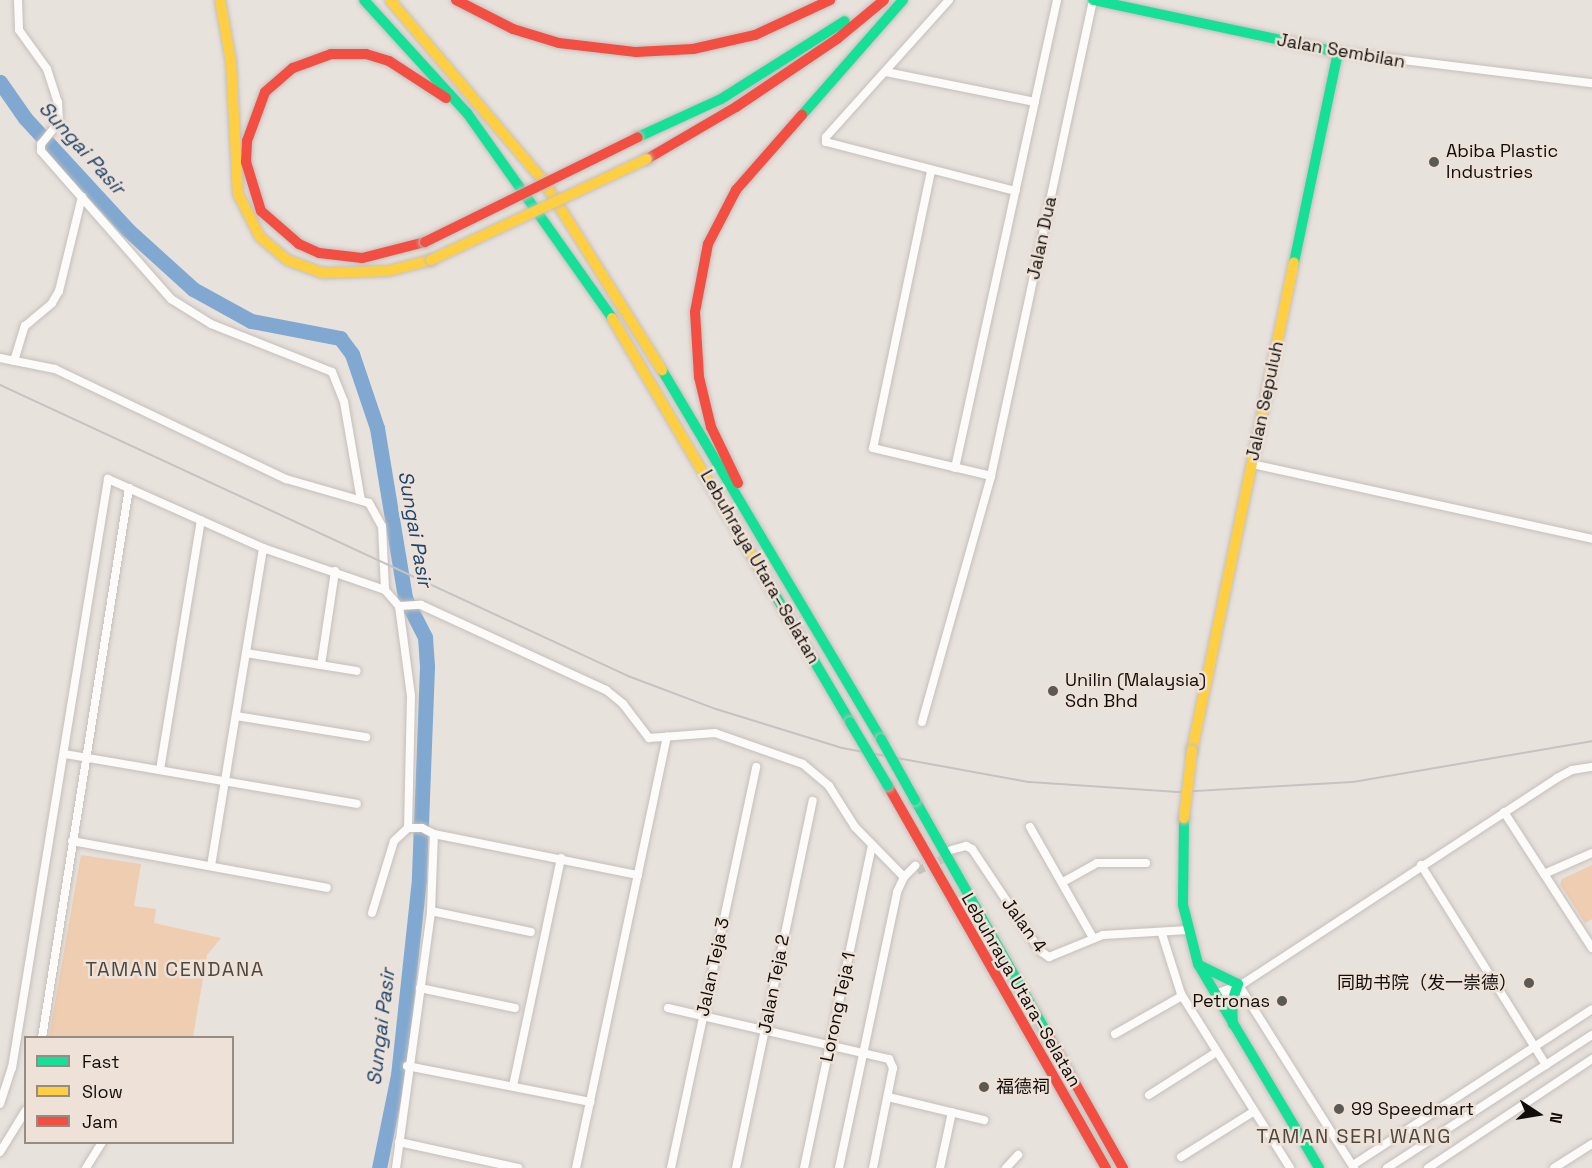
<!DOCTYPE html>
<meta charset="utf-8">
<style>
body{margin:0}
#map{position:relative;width:1592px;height:1168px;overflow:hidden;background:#e8e2dd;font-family:"Space Grotesk","Noto Sans SC",sans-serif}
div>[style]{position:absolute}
.green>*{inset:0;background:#eecdb0}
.river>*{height:15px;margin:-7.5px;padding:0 7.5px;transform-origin:7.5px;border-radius:7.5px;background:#80a8d0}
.street-tunnel>*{height:8px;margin-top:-4px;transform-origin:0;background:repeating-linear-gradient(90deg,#c8c2bd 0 8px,transparent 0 12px)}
.roads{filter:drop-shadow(0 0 2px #c4bfbb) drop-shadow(0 0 2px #c4bfbb)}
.street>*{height:8px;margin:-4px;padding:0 4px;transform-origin:4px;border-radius:4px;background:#fcfbfa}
.fast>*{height:10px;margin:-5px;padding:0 5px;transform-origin:5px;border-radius:5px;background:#16e098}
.slow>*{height:10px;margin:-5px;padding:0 5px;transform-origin:5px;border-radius:5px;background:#ffcf43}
.jam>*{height:10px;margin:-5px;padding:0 5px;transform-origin:5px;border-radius:5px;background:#f24e42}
.rail>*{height:2px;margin:-1px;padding:0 1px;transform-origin:1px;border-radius:1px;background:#c4c3c2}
.bridges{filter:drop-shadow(0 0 2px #c4bfbb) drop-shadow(0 0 2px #c4bfbb)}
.fast-bridge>*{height:10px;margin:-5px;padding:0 5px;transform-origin:5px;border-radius:5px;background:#16e098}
.slow-bridge>*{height:10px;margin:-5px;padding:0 5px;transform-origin:5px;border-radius:5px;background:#ffcf43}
.jam-bridge>*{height:10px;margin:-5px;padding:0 5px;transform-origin:5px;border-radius:5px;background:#f24e42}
.dots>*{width:16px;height:16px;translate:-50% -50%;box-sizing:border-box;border:3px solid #ede1d8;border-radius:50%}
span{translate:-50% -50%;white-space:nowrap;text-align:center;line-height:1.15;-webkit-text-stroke:5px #ede1d8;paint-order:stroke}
.street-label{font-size:18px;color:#110d0a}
.poi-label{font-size:18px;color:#110d0a}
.left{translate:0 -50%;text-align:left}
.right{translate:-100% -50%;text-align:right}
.water-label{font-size:20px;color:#1a446d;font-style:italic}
.neighbourhood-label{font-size:20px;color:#50473f;letter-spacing:1.5px}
.legend{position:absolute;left:24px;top:1036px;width:210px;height:108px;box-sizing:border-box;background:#ede1d8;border:2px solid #958c86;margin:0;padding:8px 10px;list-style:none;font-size:18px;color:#110d0a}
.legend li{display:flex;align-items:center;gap:12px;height:30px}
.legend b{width:30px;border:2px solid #958c86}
.north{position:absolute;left:1508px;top:1084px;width:60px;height:60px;-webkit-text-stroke:4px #ede1d8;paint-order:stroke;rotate:102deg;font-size:16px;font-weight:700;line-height:24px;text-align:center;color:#110d0a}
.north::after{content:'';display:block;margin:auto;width:21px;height:27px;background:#110d0a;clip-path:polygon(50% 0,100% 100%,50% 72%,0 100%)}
</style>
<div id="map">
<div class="green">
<i style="clip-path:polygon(81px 855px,141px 864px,134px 906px,156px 909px,154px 923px,221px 938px,207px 955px,193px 1037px,49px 1036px)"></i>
<i style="clip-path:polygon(1592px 865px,1592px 919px,1585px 923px,1560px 884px,1562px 879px)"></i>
</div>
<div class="river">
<i style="left:0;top:82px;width:44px;rotate:55.2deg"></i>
<i style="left:25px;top:118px;width:152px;rotate:47.4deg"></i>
<i style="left:128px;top:230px;width:88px;rotate:42.2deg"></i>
<i style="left:193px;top:289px;width:66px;rotate:28.9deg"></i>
<i style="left:251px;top:321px;width:91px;rotate:10.8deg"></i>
<i style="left:340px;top:338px;width:20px;rotate:53deg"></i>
<i style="left:352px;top:354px;width:78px;rotate:71.3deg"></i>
<i style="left:377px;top:428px;width:172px;rotate:80.6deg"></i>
<i style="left:405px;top:598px;width:44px;rotate:62.9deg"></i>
<i style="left:425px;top:637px;width:30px;rotate:86deg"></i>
<i style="left:427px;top:667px;width:212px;rotate:92.2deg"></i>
<i style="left:419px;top:879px;width:197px;rotate:96.1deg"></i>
<i style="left:398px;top:1075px;width:95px;rotate:101.5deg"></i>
</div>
<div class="street-tunnel">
<i style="left:917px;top:871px;width:35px;rotate:-25deg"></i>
</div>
<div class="roads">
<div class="street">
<i style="left:18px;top:0;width:30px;rotate:88deg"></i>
<i style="left:19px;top:30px;width:48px;rotate:54.3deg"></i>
<i style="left:47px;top:69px;width:35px;rotate:72deg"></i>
<i style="left:58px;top:102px;width:20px;rotate:87deg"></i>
<i style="left:59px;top:122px;width:28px;rotate:129deg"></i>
<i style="left:41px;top:144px;width:7px;rotate:90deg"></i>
<i style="left:41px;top:151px;width:197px;rotate:48.7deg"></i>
<i style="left:171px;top:299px;width:47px;rotate:32deg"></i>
<i style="left:211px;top:324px;width:130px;rotate:21.6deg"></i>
<i style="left:332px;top:372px;width:32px;rotate:68deg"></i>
<i style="left:344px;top:402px;width:99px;rotate:80.2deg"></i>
<i style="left:949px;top:0;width:184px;rotate:131.9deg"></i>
<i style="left:826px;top:137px;width:5px;rotate:90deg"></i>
<i style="left:826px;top:142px;width:196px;rotate:14.5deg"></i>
<i style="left:1338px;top:52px;width:256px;rotate:7deg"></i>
<i style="left:886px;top:72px;width:152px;rotate:11.4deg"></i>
<i style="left:931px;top:171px;width:283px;rotate:101.8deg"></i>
<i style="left:873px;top:448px;width:121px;rotate:13.3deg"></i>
<i style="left:0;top:358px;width:56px;rotate:11.3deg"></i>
<i style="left:55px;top:369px;width:256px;rotate:25.5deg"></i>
<i style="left:286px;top:479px;width:86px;rotate:16.1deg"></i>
<i style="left:369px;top:503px;width:26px;rotate:61deg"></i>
<i style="left:382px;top:526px;width:64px;rotate:87.3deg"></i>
<i style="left:14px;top:361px;width:37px;rotate:-73deg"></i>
<i style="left:25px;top:326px;width:35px;rotate:-40deg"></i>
<i style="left:52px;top:303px;width:14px;rotate:-60deg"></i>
<i style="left:59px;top:291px;width:97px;rotate:-76.3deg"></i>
<i style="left:1252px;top:464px;width:348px;rotate:12.4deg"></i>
<i style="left:955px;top:468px;width:479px;rotate:-77.7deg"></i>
<i style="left:399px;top:606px;width:91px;rotate:82.4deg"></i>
<i style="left:411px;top:696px;width:132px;rotate:91.3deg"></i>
<i style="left:246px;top:653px;width:112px;rotate:9.2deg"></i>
<i style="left:321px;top:665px;width:95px;rotate:-81.5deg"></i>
<i style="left:236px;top:716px;width:132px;rotate:9.2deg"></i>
<i style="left:922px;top:722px;width:255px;rotate:-74.3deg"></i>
<i style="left:991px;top:476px;width:486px;rotate:-77.9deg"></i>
<i style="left:65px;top:754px;width:296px;rotate:9.7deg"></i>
<i style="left:160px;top:770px;width:253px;rotate:-80.7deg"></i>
<i style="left:1504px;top:812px;width:162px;rotate:57.1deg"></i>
<i style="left:1030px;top:827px;width:128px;rotate:60.4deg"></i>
<i style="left:72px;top:841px;width:259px;rotate:10.4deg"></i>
<i style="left:951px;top:850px;width:16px;rotate:-15deg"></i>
<i style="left:966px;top:846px;width:7px;rotate:27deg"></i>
<i style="left:972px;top:849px;width:123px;rotate:56.3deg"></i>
<i style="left:1040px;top:951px;width:11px;rotate:34deg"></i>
<i style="left:1049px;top:957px;width:58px;rotate:-22.2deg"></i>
<i style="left:1103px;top:935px;width:85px;rotate:-3.4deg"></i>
<i style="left:1421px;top:865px;width:236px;rotate:58deg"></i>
<i style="left:211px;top:866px;width:322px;rotate:-80.7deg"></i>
<i style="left:1544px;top:874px;width:52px;rotate:-23.6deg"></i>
<i style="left:1063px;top:882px;width:39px;rotate:-29deg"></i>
<i style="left:1097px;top:863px;width:49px"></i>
<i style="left:431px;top:911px;width:102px;rotate:11.9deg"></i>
<i style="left:372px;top:913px;width:75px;rotate:-73deg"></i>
<i style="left:394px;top:841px;width:19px;rotate:-43deg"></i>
<i style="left:408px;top:828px;width:14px"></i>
<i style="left:422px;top:828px;width:13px;rotate:27deg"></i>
<i style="left:1162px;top:934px;width:63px;rotate:72.4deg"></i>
<i style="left:1181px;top:994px;width:205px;rotate:57.9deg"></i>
<i style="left:1238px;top:984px;width:218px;rotate:57.8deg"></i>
<i style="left:420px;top:988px;width:97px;rotate:11.9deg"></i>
<i style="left:1215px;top:994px;width:20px;rotate:-20deg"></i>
<i style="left:1218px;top:1000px;width:405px;rotate:-33.2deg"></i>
<i style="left:1557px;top:778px;width:17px;rotate:-28deg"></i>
<i style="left:1572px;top:770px;width:20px;rotate:-9deg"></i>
<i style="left:668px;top:1008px;width:227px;rotate:13deg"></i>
<i style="left:889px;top:1059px;width:10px;rotate:66deg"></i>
<i style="left:893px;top:1068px;width:102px;rotate:101.3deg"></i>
<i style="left:1115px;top:1034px;width:77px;rotate:-29.6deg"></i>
<i style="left:42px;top:1038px;width:557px;rotate:-81.01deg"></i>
<i style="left:407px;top:1066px;width:187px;rotate:11.1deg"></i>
<i style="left:513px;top:1086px;width:233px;rotate:-78.1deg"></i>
<i style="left:1149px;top:1095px;width:78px;rotate:-32.5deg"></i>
<i style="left:888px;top:1097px;width:99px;rotate:13.5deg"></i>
<i style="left:0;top:1104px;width:38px;rotate:-72deg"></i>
<i style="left:12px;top:1068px;width:597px;rotate:-80.74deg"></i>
<i style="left:108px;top:479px;width:170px;rotate:24deg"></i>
<i style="left:263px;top:548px;width:129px;rotate:19deg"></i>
<i style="left:385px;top:590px;width:21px;rotate:49deg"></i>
<i style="left:399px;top:606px;width:22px;rotate:-3deg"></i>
<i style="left:421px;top:605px;width:204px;rotate:24.7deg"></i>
<i style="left:606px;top:690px;width:22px;rotate:39deg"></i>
<i style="left:623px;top:704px;width:43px;rotate:52.6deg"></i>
<i style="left:649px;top:738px;width:66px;rotate:-4.3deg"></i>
<i style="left:715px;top:733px;width:93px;rotate:19.4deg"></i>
<i style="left:803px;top:764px;width:34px;rotate:40deg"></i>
<i style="left:829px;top:786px;width:49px;rotate:57.6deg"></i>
<i style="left:855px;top:827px;width:70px;rotate:45.6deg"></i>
<i style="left:399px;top:1142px;width:122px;rotate:12.3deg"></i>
<i style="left:0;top:1152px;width:49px;rotate:-58.2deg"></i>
<i style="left:1181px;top:1157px;width:85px;rotate:-32deg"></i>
<i style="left:1353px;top:1165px;width:285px;rotate:-33.1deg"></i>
<i style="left:86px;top:1168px;width:31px;rotate:-58deg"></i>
<i style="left:396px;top:1168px;width:259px;rotate:-82.2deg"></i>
<i style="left:431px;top:911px;width:77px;rotate:-87.8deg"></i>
<i style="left:434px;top:834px;width:208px;rotate:11.4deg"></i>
<i style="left:576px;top:1168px;width:441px;rotate:-78.1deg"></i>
<i style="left:671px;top:1168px;width:410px;rotate:-78deg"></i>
<i style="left:736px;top:1168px;width:375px;rotate:-78.2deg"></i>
<i style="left:804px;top:1168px;width:330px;rotate:-78.1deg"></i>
<i style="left:839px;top:1168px;width:282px;rotate:-78.1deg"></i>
<i style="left:897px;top:892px;width:17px;rotate:-65deg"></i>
<i style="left:904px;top:877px;width:16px;rotate:-45deg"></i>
<i style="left:940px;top:1168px;width:57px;rotate:-77.9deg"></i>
<i style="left:1006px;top:1168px;width:18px;rotate:-47deg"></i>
<i style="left:1387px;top:1168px;width:244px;rotate:-33deg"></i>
<i style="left:1428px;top:1168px;width:197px;rotate:-33.6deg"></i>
<i style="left:1554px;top:1168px;width:45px;rotate:-32.3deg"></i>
</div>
<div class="fast">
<i style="left:364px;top:0;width:153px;rotate:47.7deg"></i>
<i style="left:467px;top:113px;width:251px;rotate:54.7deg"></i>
<i style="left:1093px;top:0;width:250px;rotate:12deg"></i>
<i style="left:1338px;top:52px;width:216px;rotate:101.8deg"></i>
<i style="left:802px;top:115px;width:153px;rotate:-48.7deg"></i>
<i style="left:638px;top:137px;width:91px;rotate:-24.6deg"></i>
<i style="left:721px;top:99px;width:146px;rotate:-32.2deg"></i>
<i style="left:662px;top:370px;width:429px;rotate:59.3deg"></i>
<i style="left:770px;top:586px;width:158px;rotate:59.5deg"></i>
<i style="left:915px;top:800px;width:270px;rotate:60.5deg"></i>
<i style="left:1184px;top:818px;width:87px;rotate:90.7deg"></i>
<i style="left:1183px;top:905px;width:61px;rotate:75.7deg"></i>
<i style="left:1198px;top:964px;width:237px;rotate:59.3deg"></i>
<i style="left:1201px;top:966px;width:41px;rotate:25.9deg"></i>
<i style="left:1238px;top:984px;width:18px;rotate:109deg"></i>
<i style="left:1232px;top:1001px;width:23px;rotate:88deg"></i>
</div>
<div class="slow">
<i style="left:220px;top:0;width:63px;rotate:79.9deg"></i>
<i style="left:231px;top:62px;width:132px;rotate:87deg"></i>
<i style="left:238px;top:194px;width:48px;rotate:62.9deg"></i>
<i style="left:260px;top:237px;width:35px;rotate:40deg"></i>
<i style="left:287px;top:260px;width:38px;rotate:20deg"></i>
<i style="left:323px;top:273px;width:65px;rotate:-1.8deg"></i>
<i style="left:388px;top:271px;width:44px;rotate:-14.3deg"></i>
<i style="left:390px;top:0;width:235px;rotate:49.7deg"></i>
<i style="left:542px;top:179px;width:226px;rotate:57.9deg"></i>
<i style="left:612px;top:318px;width:311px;rotate:59.5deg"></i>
<i style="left:1192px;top:750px;width:498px;rotate:-78.2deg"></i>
</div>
<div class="jam">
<i style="left:456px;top:0;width:64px;rotate:27deg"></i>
<i style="left:513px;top:29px;width:48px;rotate:16.9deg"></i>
<i style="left:559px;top:43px;width:78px;rotate:6.7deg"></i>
<i style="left:636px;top:52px;width:57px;rotate:-3deg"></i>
<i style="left:693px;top:49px;width:64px;rotate:-12.7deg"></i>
<i style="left:755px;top:35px;width:83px;rotate:-25deg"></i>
<i style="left:647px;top:159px;width:103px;rotate:-30.3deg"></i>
<i style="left:736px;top:107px;width:122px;rotate:-34deg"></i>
<i style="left:837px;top:39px;width:61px;rotate:-39.7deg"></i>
<i style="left:425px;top:242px;width:65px;rotate:165.7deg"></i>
<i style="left:362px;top:258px;width:43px;rotate:-173.4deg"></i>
<i style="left:319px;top:253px;width:22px;rotate:-156deg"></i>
<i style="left:299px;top:244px;width:50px;rotate:-139deg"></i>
<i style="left:261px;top:211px;width:51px;rotate:-107deg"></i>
<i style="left:246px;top:162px;width:21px;rotate:-87deg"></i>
<i style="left:247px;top:141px;width:52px;rotate:-69.8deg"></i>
<i style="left:265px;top:92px;width:37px;rotate:-41deg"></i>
<i style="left:293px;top:68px;width:40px;rotate:-20.2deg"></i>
<i style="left:331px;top:54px;width:35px"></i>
<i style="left:366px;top:54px;width:24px;rotate:17deg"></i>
<i style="left:389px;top:61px;width:68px;rotate:33deg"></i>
<i style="left:738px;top:483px;width:62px;rotate:-115.7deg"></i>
<i style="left:711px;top:427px;width:51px;rotate:-103.5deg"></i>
<i style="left:699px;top:377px;width:65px;rotate:-93.5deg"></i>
<i style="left:695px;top:312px;width:69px;rotate:-79.2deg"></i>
<i style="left:708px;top:244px;width:61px;rotate:-62.6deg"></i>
<i style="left:736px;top:190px;width:100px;rotate:-48.7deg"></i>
<i style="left:888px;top:786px;width:440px;rotate:60.3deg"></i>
<i style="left:1048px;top:1035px;width:153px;rotate:60.6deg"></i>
</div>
</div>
<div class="rail">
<i style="left:0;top:385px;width:692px;rotate:24.86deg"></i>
<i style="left:628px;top:676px;width:94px;rotate:20.6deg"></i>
<i style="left:716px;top:709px;width:132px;rotate:17.2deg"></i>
<i style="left:842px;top:748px;width:191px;rotate:10.3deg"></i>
<i style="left:1030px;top:782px;width:148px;rotate:3.9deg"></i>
<i style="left:1178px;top:792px;width:175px;rotate:-3.3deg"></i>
<i style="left:1353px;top:782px;width:242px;rotate:-9.7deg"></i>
</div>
<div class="bridges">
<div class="fast-bridge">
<i style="left:850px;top:722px;width:74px;rotate:59.3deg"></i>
<i style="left:881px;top:739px;width:70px;rotate:60.9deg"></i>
</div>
<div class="slow-bridge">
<i style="left:431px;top:260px;width:238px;rotate:-25.1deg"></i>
<i style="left:1184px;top:818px;width:68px;rotate:-83.3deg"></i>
</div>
<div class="jam-bridge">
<i style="left:425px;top:242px;width:237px;rotate:-26.2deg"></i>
</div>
</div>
<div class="dots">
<i style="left:1434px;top:162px;background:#5c5854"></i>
<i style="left:1053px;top:691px;background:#5c5854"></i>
<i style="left:1529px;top:983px;background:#5c5854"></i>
<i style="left:1282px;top:1001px;background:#5c5854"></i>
<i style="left:984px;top:1087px;background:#5c5854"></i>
<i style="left:1339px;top:1109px;background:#5c5854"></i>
</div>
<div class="street-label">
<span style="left:1341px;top:51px;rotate:10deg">Jalan Sembilan</span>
<span style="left:1042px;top:238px;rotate:-78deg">Jalan Dua</span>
<span style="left:1265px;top:401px;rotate:-78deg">Jalan Sepuluh</span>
<span style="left:760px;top:567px;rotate:60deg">Lebuhraya Utara–Selatan</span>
<span style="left:1024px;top:925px;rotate:54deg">Jalan 4</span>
<span style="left:713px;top:967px;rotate:-78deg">Jalan Teja 3</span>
<span style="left:774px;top:984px;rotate:-79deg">Jalan Teja 2</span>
<span style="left:1021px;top:990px;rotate:60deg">Lebuhraya Utara–Selatan</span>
<span style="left:838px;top:1007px;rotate:-78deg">Lorong Teja 1</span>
</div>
<div class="poi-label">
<span class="left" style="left:1446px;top:162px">Abiba Plastic<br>Industries</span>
<span class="left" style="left:1065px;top:691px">Unilin (Malaysia)<br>Sdn Bhd</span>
<span class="right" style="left:1517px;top:983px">同助书院（发一崇德）</span>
<span class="right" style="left:1270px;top:1001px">Petronas</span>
<span class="left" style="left:996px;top:1087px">福德祠</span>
<span class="left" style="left:1351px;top:1109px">99 Speedmart</span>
</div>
<div class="water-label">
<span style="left:82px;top:148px;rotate:48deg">Sungai Pasir</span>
<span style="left:415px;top:529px;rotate:80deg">Sungai Pasir</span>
<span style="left:381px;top:1027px;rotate:-83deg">Sungai Pasir</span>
</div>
<div class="neighbourhood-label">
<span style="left:175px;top:969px">TAMAN CENDANA</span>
<span style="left:1354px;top:1136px">TAMAN SERI WANG</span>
</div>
<ul class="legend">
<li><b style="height:8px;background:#16e098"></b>Fast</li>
<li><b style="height:8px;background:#ffcf43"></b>Slow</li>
<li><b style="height:8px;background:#f24e42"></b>Jam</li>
</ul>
<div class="north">N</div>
</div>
